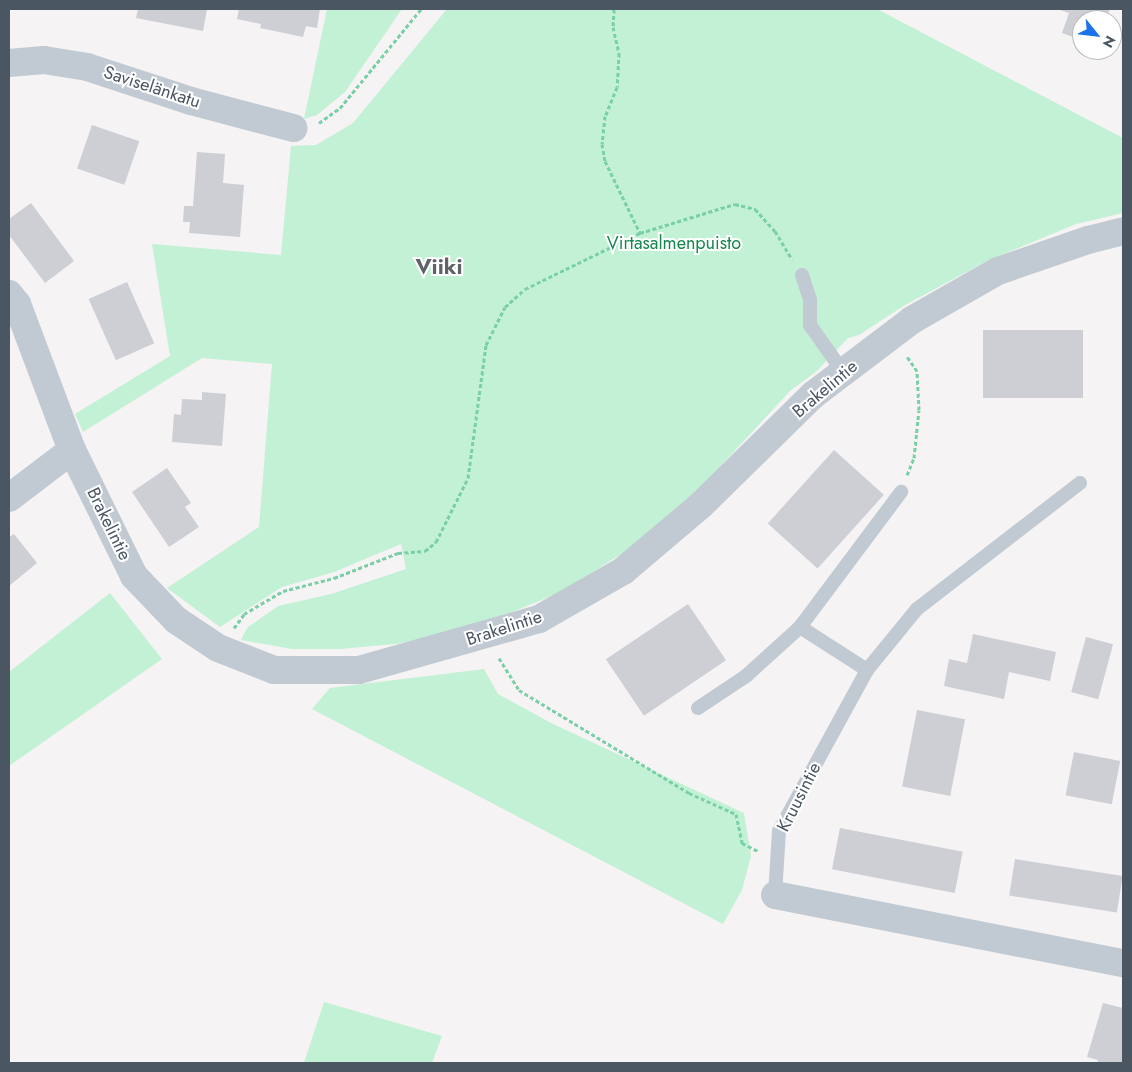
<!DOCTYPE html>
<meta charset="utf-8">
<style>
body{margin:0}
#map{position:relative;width:1132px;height:1072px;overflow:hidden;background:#f5f3f3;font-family:Jost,sans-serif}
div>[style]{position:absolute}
.green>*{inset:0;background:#c3f1d5}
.building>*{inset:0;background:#cdcfd5;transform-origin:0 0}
.path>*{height:3px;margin-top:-1.5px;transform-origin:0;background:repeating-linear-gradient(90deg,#7ad0a6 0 4px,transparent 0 6.5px)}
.lane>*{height:14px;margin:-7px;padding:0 7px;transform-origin:7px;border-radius:7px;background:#c1cad2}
.street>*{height:28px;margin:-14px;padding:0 14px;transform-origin:14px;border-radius:14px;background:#c1cad2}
span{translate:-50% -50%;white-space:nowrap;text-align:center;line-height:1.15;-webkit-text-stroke:4px #fff;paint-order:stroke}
.street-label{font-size:18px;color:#4a5661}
.park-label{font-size:18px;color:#17864f}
.district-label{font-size:22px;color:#5f6368;font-weight:700}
.frame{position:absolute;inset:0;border:10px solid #4a5661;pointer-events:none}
.north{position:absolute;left:1072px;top:10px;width:50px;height:50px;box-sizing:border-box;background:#fff;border:1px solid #b7bbc0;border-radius:50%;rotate:119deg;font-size:14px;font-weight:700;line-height:20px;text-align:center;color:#4a5661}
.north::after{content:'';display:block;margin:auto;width:18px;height:22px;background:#1a73e8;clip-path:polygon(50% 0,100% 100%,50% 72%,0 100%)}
</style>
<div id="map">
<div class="green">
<i style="clip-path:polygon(327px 9px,402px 9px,345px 92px,317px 115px,304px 119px)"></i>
<i style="clip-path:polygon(447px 9px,877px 9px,1123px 138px,1123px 213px,1076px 224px,987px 261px,905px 305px,859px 335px,848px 338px,817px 371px,791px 390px,703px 485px,650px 536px,561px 592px,463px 632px,395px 644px,340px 649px,292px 649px,241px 640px,247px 628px,278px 606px,331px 594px,406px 569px,401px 544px,334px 572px,282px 587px,220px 627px,167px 588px,259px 527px,272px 364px,202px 358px,83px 432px,75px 414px,170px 356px,152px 244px,281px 255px,291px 146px,316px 145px,353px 123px)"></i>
<i style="clip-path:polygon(110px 593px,162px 659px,9px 766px,9px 672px)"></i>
<i style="clip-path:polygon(484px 669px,498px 694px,553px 724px,744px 813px,751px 856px,742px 890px,723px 924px,312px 709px,330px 688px)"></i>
<i style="clip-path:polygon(324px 1002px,442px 1036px,432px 1063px,304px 1063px)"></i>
</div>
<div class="building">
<i style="clip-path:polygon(138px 9px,207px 9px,203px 31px,136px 18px)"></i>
<i style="clip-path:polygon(239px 9px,320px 9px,317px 28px,306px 26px,303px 37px,260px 28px,261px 24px,237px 19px)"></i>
<i style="clip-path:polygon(1057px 9px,1110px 9px,1106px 20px,1082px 20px,1082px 40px,1062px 33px,1069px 13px)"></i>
<i style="left:92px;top:125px;width:50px;height:46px;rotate:19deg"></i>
<i style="clip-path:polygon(197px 152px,225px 154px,223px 183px,244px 185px,240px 237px,189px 233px,190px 222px,183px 222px,184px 206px,193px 206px)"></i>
<i style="clip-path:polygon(31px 203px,74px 261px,45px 283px,9px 235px,9px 219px)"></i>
<i style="left:127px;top:282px;width:67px;height:42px;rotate:66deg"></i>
<i style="left:1083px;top:330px;width:68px;height:100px;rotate:90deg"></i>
<i style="clip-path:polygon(202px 392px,226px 394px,222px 446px,172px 442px,174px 414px,181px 415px,182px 399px,202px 400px)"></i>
<i style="left:834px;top:450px;width:67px;height:99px;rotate:42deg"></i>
<i style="clip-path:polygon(167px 468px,191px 503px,185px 507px,199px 527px,169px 547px,132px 492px)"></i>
<i style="clip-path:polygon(14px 534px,37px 563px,9px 586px,9px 537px)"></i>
<i style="left:688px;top:604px;width:68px;height:99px;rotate:56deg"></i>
<i style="clip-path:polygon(973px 634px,1056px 652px,1050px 681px,1009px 672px,1004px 699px,944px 686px,949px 659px,967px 663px)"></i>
<i style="left:1086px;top:637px;width:28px;height:57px;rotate:15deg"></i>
<i style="left:917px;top:710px;width:49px;height:78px;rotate:11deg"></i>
<i style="left:1074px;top:752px;width:47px;height:44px;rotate:11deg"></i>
<i style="left:840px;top:828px;width:125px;height:42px;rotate:11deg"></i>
<i style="left:1015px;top:859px;width:109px;height:37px;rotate:9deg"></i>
<i style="clip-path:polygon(1103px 1003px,1123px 1008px,1123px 1063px,1097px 1063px,1098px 1060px,1087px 1057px)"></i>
</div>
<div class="path">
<i style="left:614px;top:9px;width:18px;rotate:93deg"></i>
<i style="left:613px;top:27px;width:27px;rotate:77deg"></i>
<i style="left:619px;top:53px;width:34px;rotate:93deg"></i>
<i style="left:617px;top:87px;width:31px;rotate:112deg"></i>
<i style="left:605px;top:116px;width:28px;rotate:96deg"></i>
<i style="left:602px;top:144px;width:17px;rotate:80deg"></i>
<i style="left:605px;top:161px;width:80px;rotate:64.1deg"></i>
<i style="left:319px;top:123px;width:26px;rotate:-36deg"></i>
<i style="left:340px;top:108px;width:128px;rotate:-50.7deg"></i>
<i style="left:907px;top:475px;width:18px;rotate:-68deg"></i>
<i style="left:914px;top:458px;width:48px;rotate:-84.1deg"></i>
<i style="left:919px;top:410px;width:39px;rotate:-93deg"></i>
<i style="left:917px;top:371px;width:18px;rotate:-124deg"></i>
<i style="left:234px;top:628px;width:17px;rotate:-54deg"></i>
<i style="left:244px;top:614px;width:45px;rotate:-30.5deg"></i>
<i style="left:283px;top:591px;width:53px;rotate:-14.3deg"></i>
<i style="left:334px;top:578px;width:69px;rotate:-21.3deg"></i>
<i style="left:398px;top:553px;width:27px;rotate:-4deg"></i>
<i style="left:425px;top:551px;width:14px;rotate:-39deg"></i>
<i style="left:436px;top:542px;width:72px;rotate:-63.4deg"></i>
<i style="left:468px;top:478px;width:134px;rotate:-82.3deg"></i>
<i style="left:486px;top:345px;width:42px;rotate:-63.4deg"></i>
<i style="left:505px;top:307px;width:27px;rotate:-42deg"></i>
<i style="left:525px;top:289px;width:128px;rotate:-26deg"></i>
<i style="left:640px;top:233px;width:99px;rotate:-17deg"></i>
<i style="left:735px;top:204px;width:21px;rotate:14deg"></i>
<i style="left:755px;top:209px;width:30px;rotate:48deg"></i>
<i style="left:775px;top:231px;width:33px;rotate:59deg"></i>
<i style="left:499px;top:658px;width:38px;rotate:58deg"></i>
<i style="left:519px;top:690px;width:199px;rotate:31.2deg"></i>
<i style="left:689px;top:793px;width:51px;rotate:24.1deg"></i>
<i style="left:736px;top:814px;width:30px;rotate:78deg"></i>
<i style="left:742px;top:843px;width:18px;rotate:27deg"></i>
</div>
<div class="lane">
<i style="left:802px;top:275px;width:26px;rotate:72deg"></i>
<i style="left:810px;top:300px;width:25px;rotate:90deg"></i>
<i style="left:810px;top:325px;width:57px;rotate:54.9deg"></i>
<i style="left:800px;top:627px;width:80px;rotate:32.7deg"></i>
<i style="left:698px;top:708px;width:58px;rotate:-33.7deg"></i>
<i style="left:746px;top:676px;width:73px;rotate:-42.2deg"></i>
<i style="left:800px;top:627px;width:169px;rotate:-53.2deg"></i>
<i style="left:775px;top:895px;width:64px;rotate:-86.4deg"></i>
<i style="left:779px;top:831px;width:183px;rotate:-61.3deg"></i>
<i style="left:867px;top:670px;width:79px;rotate:-50.7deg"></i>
<i style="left:917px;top:609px;width:206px;rotate:-37.7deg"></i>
</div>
<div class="street">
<i style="left:9px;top:63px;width:35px;rotate:-5deg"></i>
<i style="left:44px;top:60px;width:44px;rotate:9.2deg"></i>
<i style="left:87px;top:67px;width:109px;rotate:18.1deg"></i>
<i style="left:191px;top:101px;width:106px;rotate:14.8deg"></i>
<i style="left:9px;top:294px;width:13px;rotate:51deg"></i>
<i style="left:17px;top:304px;width:156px;rotate:69.4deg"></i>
<i style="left:72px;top:450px;width:140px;rotate:63.8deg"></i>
<i style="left:134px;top:576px;width:61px;rotate:46.3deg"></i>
<i style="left:176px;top:620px;width:50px;rotate:33.7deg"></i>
<i style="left:218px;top:648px;width:60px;rotate:21.4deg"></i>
<i style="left:274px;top:670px;width:85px"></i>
<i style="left:359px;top:670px;width:187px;rotate:-15.8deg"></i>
<i style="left:539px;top:619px;width:97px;rotate:-29.7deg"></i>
<i style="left:623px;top:571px;width:102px;rotate:-40.2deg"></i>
<i style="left:701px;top:505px;width:157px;rotate:-44.5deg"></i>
<i style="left:813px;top:395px;width:124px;rotate:-37.1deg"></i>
<i style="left:912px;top:320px;width:99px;rotate:-29.7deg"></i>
<i style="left:998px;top:271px;width:95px;rotate:-19deg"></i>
<i style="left:1088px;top:240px;width:36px;rotate:-14deg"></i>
<i style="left:9px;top:498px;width:79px;rotate:-37.3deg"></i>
<i style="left:775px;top:895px;width:355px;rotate:11.1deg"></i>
</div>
<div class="street-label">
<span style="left:152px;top:87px;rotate:18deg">Saviselänkatu</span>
<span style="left:825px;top:389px;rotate:-40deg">Brakelintie</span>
<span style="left:109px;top:524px;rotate:64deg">Brakelintie</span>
<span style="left:504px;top:628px;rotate:-18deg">Brakelintie</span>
<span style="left:799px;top:797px;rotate:-63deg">Kruusintie</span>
</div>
<div class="park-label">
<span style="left:674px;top:243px">Virtasalmenpuisto</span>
</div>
<div class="district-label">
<span style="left:439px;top:267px">Viiki</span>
</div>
<div class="frame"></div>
<div class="north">N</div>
</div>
